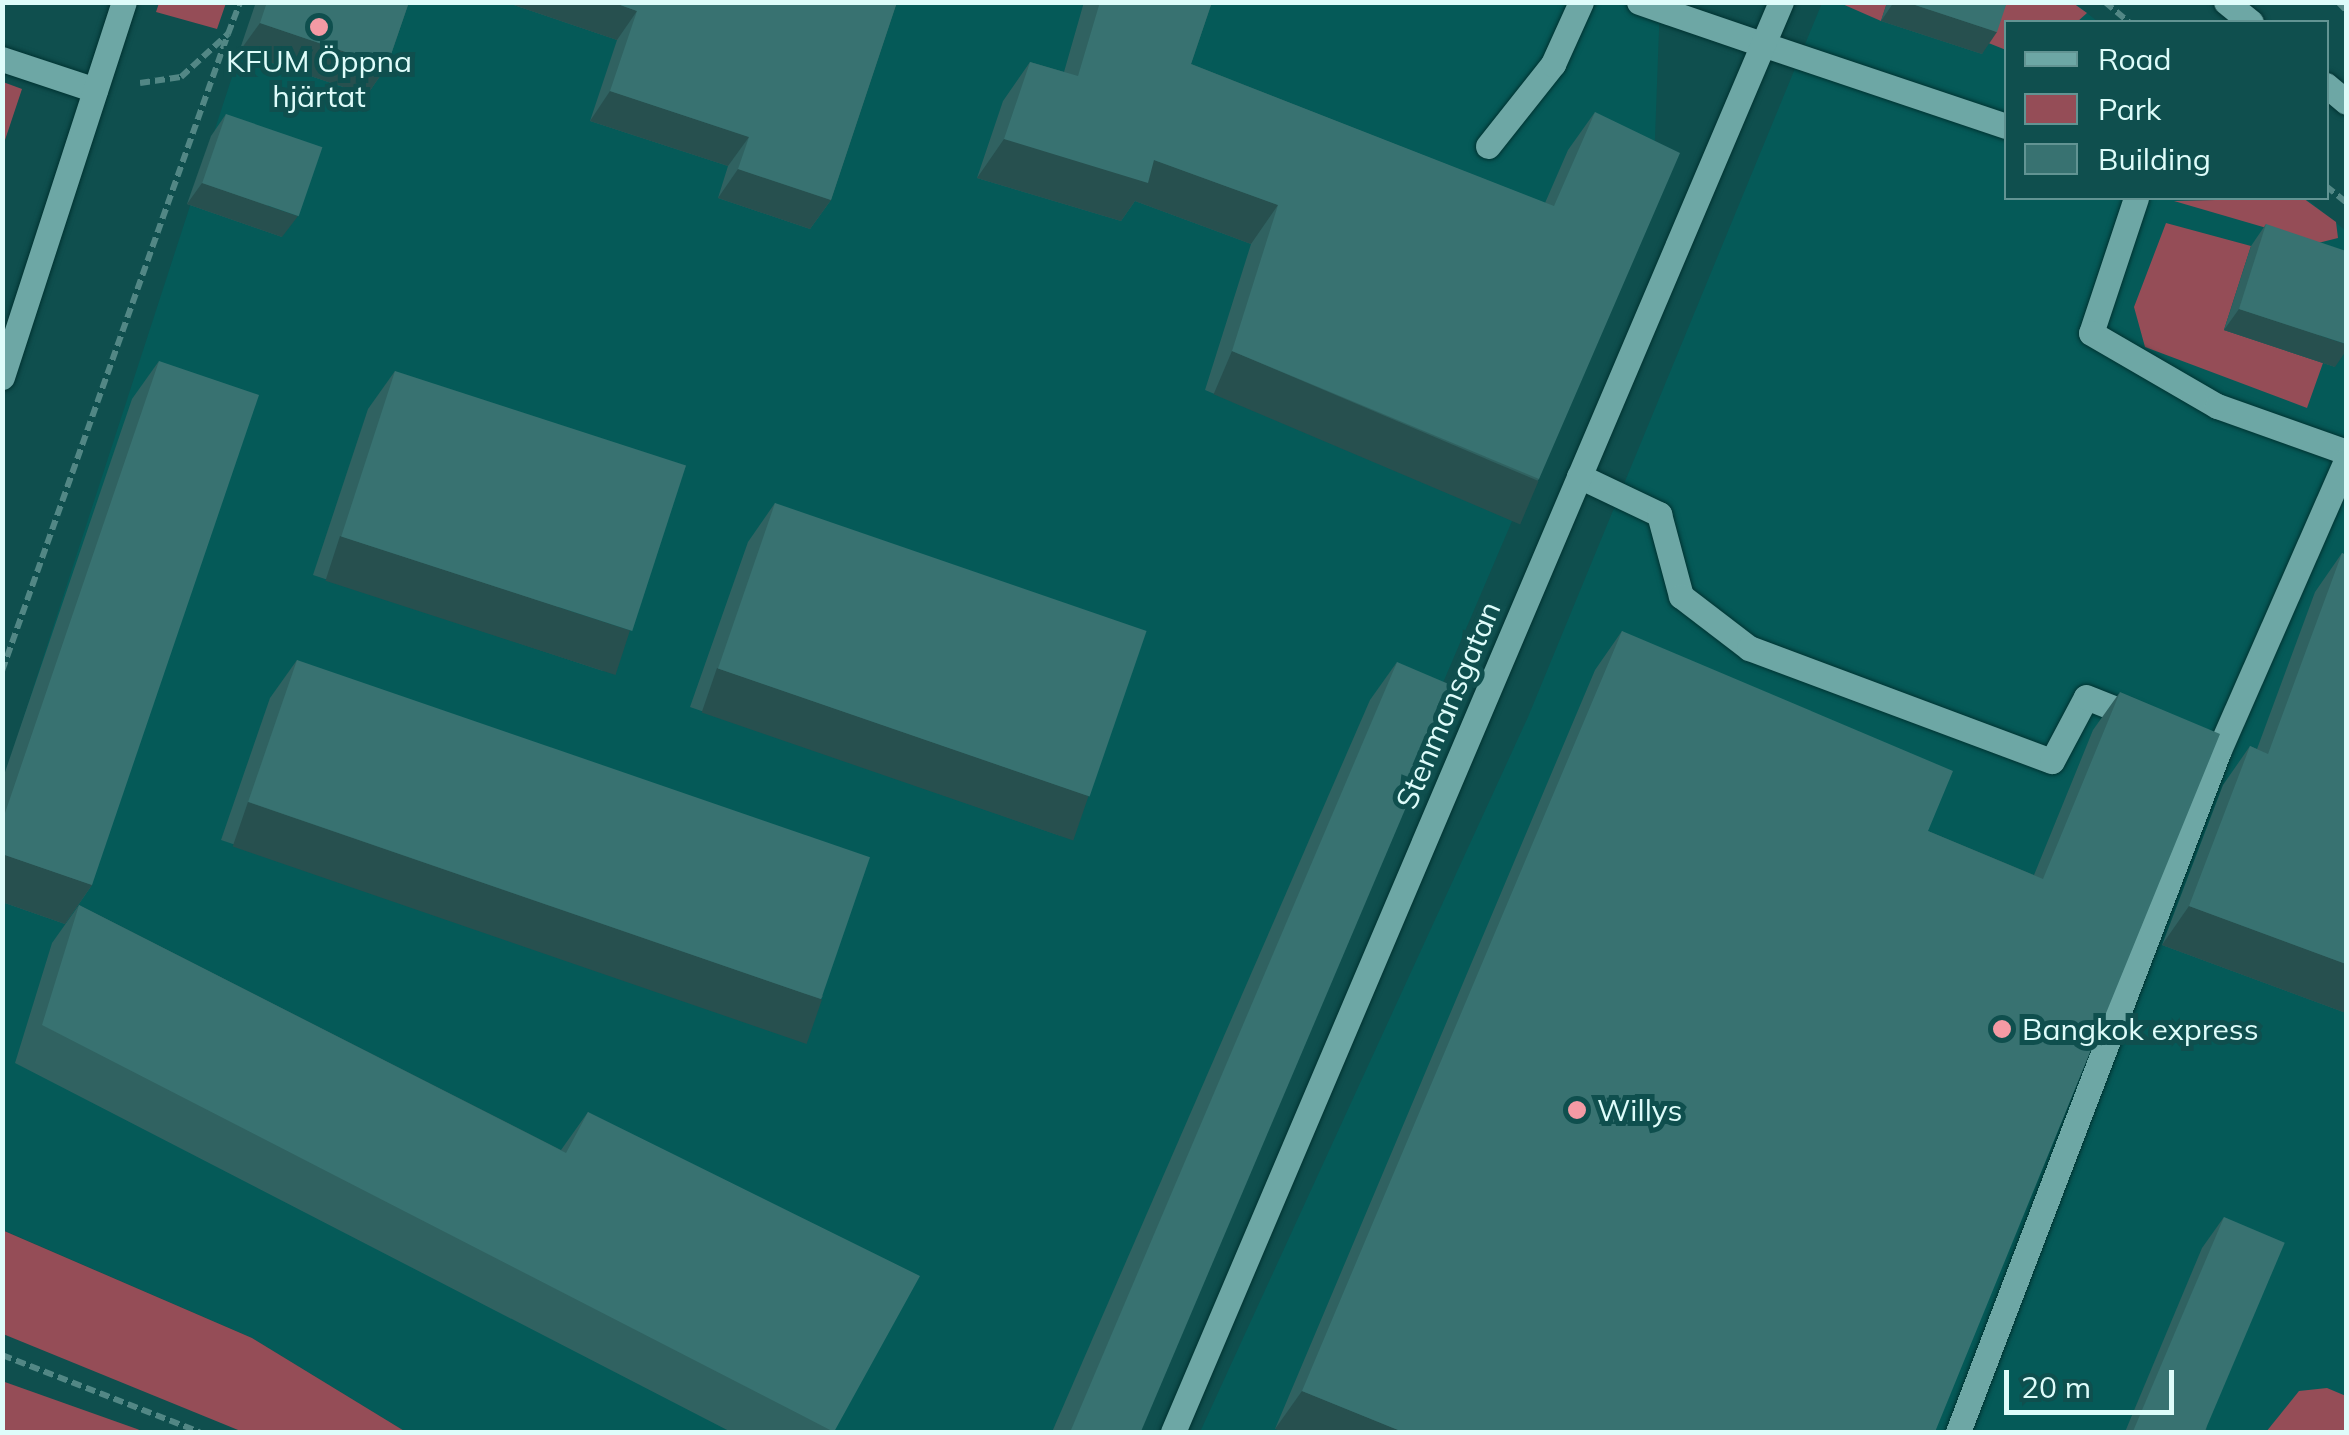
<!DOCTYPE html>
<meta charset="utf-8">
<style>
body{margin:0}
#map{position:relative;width:2349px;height:1435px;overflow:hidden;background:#0f4f4e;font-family:Mulish,sans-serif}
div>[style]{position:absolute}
.built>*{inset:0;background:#055a58}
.green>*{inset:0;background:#954d57}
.path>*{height:6px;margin-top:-3px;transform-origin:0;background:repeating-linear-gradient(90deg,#528785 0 10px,transparent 0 15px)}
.roads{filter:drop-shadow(0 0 2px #013332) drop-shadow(0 0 2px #013332)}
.service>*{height:25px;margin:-12.5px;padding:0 12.5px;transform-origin:12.5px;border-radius:12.5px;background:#6da7a5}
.minor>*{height:25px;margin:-12.5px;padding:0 12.5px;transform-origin:12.5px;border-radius:12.5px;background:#6da7a5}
.tertiary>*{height:25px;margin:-12.5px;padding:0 12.5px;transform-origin:12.5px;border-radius:12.5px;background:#6da7a5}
.wall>*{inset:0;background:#306261}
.shaded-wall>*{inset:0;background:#27504f;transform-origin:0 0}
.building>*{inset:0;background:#387271;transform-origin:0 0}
.dots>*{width:28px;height:28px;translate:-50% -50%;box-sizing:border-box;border:5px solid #0f4f4e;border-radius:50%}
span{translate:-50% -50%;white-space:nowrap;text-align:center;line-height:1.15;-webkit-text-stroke:10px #0f4f4e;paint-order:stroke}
.poi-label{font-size:30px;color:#defcfa}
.left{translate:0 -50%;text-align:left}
.street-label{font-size:30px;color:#defcfa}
.frame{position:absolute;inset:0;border:5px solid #defcfa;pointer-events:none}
.legend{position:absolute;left:2004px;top:20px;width:325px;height:180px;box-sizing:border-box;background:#0f4f4e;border:2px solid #629493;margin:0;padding:12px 18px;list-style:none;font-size:30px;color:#defcfa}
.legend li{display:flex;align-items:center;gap:20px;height:50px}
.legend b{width:50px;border:2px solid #629493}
.scale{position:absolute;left:2004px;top:1370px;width:170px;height:45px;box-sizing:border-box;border:5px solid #defcfa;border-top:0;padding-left:12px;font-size:30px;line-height:35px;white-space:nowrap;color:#defcfa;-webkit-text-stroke:8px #0f4f4e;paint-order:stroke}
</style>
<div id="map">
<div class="built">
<i style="clip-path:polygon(256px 3px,1660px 3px,1653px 191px,1123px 1432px,406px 1432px,252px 1338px,3px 1230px,3px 781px)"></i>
<i style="clip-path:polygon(1822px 3px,2075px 3px,2098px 22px,2006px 22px,2006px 198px,2306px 198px,2346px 231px,2346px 1432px,1200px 1432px,1528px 717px)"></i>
</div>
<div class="green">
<i style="clip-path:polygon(159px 3px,159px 2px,226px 3px,217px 29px,156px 12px)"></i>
<i style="clip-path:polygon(1840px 3px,1840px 2px,1887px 3px,1881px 21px)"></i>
<i style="clip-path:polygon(1999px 3px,2073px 3px,2087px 13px,2077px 22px,2006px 22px,2006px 50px,1986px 42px)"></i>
<i style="clip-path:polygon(3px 82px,22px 89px,3px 146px,2px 82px)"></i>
<i style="clip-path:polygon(2303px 198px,2336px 222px,2338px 238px,2318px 243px,2174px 201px)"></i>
<i style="clip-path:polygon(2166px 223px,2251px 246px,2224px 330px,2323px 363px,2307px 408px,2145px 347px,2134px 307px)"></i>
<i style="clip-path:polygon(2px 1230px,252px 1338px,406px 1432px,243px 1432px,3px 1334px)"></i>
<i style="clip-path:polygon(2px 1381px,137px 1429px,144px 1432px,3px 1432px)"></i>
<i style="clip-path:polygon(2327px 1388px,2346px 1396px,2346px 1432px,2266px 1432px,2299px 1391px)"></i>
</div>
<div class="path">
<i style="left:2105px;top:2px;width:31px;rotate:40deg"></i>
<i style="left:2338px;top:2px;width:11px;rotate:45deg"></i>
<i style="left:140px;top:83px;width:41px;rotate:-8.3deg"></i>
<i style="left:181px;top:77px;width:64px;rotate:-42.5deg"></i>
<i style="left:228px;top:34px;width:34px;rotate:-69deg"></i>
<i style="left:2326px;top:186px;width:26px;rotate:39deg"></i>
<i style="left:2px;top:671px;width:676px;rotate:-70.47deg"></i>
<i style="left:2px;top:1355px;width:212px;rotate:21.3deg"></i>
</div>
<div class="roads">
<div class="service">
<i style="left:1762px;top:44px;width:257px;rotate:18.6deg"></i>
<i style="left:1488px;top:146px;width:105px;rotate:-51.6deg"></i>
<i style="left:1553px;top:64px;width:68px;rotate:-65.7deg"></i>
<i style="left:2136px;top:198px;width:142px;rotate:108.4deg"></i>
<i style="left:2091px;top:333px;width:146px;rotate:30.1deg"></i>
<i style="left:2217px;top:406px;width:137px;rotate:19.6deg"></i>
<i style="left:1579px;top:476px;width:89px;rotate:25.4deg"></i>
<i style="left:1659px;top:514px;width:85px;rotate:75deg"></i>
<i style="left:1681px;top:596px;width:86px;rotate:37.4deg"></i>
<i style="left:1749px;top:648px;width:323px;rotate:20.5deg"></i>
<i style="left:2052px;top:761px;width:72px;rotate:-62deg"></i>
<i style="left:2086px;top:697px;width:59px;rotate:21.8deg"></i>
<i style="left:1958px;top:1432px;width:730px;rotate:-69.06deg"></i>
<i style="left:2219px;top:750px;width:316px;rotate:-66.3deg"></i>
</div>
<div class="minor">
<i style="left:1639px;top:2px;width:130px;rotate:18.9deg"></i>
<i style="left:2px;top:59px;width:98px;rotate:18.4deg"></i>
<i style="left:2px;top:377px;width:394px;rotate:-72deg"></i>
<i style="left:1173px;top:1432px;width:1554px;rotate:-66.97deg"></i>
</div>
<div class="tertiary">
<i style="left:2226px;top:2px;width:32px;rotate:39deg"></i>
<i style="left:2326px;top:85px;width:26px;rotate:40deg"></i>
</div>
</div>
<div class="wall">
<i style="clip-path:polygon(256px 2px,409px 2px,387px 66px,367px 95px,239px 52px)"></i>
<i style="clip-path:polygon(505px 2px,897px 2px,831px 200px,810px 229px,718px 198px,728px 166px,590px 121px,617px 40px)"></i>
<i style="clip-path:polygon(1084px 2px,1212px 2px,1191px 64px,1545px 203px,1568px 150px,1595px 112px,1539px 479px,1512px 518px,1205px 390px,1251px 244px,1135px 201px,1121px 221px,977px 178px,1003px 101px,1030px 62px,1064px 72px)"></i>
<i style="clip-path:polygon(1887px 2px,2007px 2px,1982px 54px,1881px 21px)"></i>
<i style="clip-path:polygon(226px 114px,282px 237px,187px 204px,211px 136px)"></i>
<i style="clip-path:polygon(2266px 224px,2335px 367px,2224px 330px,2251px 246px)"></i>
<i style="clip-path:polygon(159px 361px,92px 885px,65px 924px,2px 902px,2px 781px,132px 399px)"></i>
<i style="clip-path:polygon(395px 371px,603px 671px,313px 575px,368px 409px)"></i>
<i style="clip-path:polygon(775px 503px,1088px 797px,1061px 836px,690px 707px,748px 542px)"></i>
<i style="clip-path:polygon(2342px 553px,2346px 555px,2346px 1013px,2162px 945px,2223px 785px,2250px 746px,2257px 749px,2315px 592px)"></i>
<i style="clip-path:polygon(1622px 631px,1928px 831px,2034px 875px,2093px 730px,2120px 692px,1935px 1432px,1275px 1429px,1595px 670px)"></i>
<i style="clip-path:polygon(297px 660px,823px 996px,796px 1034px,221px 840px,270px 698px)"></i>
<i style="clip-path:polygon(1397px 662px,1133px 1432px,1052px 1432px,1370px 700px)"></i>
<i style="clip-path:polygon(79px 905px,561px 1150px,588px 1112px,834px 1432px,731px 1432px,15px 1063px,52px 943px)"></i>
<i style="clip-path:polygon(2224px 1217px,2206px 1432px,2125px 1432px,2202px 1248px)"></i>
</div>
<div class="shaded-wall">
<i style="clip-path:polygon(505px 2px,612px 2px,637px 11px,617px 40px)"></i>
<i style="clip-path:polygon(1894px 2px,1906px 2px,1997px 32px,1982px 54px,1881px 21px)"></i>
<i style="clip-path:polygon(260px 23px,387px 66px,367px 95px,239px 52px)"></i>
<i style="clip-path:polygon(610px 91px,749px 137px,728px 166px,590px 121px)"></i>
<i style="clip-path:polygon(1004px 139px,1154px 160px,1278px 205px,1251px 244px,1135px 201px,1121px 221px,977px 178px)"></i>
<i style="clip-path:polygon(738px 169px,831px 200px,810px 229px,718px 198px)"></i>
<i style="clip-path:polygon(202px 183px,298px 216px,282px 237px,187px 204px)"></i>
<i style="clip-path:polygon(2239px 309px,2346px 344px,2346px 351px,2335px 367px,2224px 330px)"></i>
<i style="left:1232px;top:351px;width:333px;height:47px;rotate:23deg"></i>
<i style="left:340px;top:536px;width:305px;height:47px;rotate:18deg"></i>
<i style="left:717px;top:668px;width:393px;height:47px;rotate:19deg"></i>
<i style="left:248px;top:802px;width:607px;height:47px;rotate:19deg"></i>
<i style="clip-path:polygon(2px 854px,92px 885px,65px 924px,2px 902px)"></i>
<i style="clip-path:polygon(2189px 906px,2346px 964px,2346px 1013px,2162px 945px)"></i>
<i style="clip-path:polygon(1302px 1391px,1403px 1432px,1283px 1432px,1275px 1429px)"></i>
</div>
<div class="building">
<i style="clip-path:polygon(267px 2px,409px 2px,387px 66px,260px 23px)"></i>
<i style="clip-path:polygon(612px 2px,897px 2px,831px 200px,738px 169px,749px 137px,610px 91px,637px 11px)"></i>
<i style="clip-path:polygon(1100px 2px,1212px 2px,1191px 64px,1554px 206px,1595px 112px,1680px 153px,1539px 479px,1232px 351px,1278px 205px,1154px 160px,1148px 183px,1004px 139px,1030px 62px,1078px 76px)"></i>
<i style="clip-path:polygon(1906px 2px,2007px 2px,1997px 32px)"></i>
<i style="left:226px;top:114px;width:102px;height:73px;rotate:19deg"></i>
<i style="clip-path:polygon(2266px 224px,2346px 251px,2346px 344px,2239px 309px)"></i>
<i style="clip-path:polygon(159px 361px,259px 395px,92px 885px,2px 854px,2px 822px)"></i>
<i style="left:395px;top:371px;width:306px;height:174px;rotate:18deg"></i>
<i style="left:775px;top:503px;width:393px;height:175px;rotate:19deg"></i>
<i style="clip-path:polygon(2342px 553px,2346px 555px,2346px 964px,2189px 906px,2250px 746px,2268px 754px)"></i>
<i style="clip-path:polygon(1622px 631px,1953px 771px,1928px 831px,2043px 879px,2120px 692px,2220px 734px,1935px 1432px,1403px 1432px,1302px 1391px)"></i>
<i style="left:297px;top:660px;width:606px;height:150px;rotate:19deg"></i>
<i style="left:1397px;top:662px;width:65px;height:839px;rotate:23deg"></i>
<i style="clip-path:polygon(79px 905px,566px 1153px,588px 1112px,920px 1276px,834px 1432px,42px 1025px)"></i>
<i style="left:2224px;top:1217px;width:66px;height:233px;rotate:23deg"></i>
</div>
<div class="dots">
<i style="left:319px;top:27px;background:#f49aa4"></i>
<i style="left:2002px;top:1029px;background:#f49aa4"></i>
<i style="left:1577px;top:1110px;background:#f49aa4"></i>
</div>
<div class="poi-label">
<span style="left:319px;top:78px">KFUM Öppna<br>hjärtat</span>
<span class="left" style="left:2022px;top:1029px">Bangkok express</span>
<span class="left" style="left:1597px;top:1110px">Willys</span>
</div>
<div class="street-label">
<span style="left:1448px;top:705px;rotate:-67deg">Stenmansgatan</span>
</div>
<div class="frame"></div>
<ul class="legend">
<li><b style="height:12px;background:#6da7a5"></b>Road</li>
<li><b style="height:28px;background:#954d57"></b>Park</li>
<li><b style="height:28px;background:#387271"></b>Building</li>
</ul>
<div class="scale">20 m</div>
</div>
